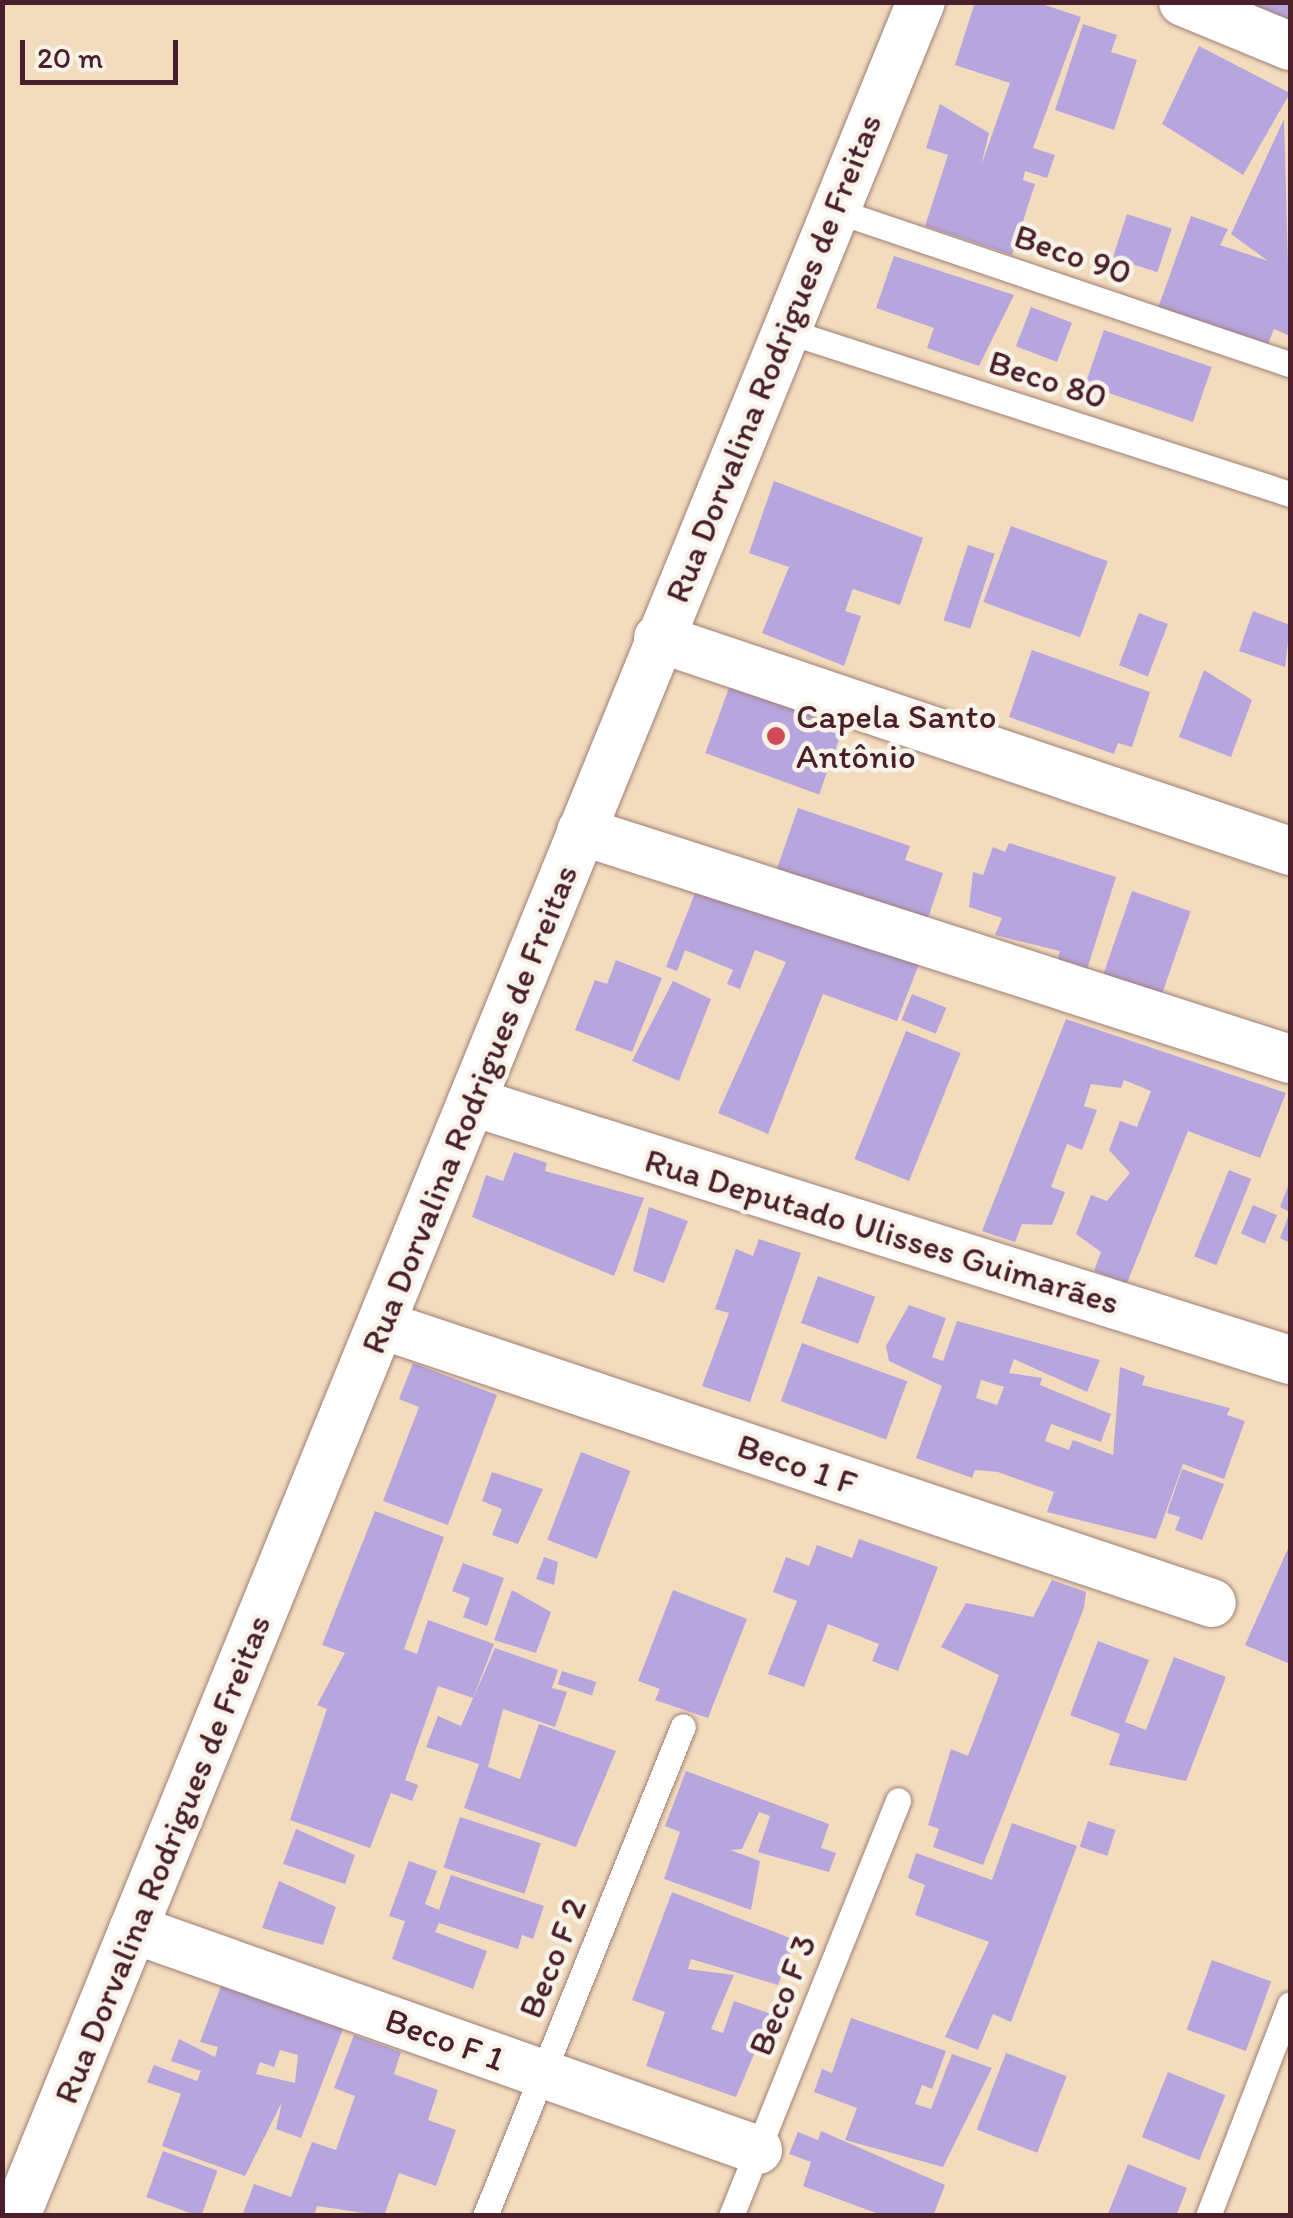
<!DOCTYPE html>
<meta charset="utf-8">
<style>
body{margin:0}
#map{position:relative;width:1293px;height:2218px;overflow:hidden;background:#f3dcbe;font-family:Itim,sans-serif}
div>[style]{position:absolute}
.building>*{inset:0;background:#b7a5de;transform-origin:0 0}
.roads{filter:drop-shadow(0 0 2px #9e7e74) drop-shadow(0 0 2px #9e7e74)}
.lane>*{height:25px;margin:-12.5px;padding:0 12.5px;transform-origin:12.5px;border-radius:12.5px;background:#fff}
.street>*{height:48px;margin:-24px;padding:0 24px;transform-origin:24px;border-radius:24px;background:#fff}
.dots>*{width:28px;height:28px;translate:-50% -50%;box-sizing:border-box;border:5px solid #f7f3e8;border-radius:50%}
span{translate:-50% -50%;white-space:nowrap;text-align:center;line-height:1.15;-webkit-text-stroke:9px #f7f3e8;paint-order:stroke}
.street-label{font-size:35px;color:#4a1f2b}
.poi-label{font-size:35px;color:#4a1f2b}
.left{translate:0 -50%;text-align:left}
.frame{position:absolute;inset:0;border:5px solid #4a1f2b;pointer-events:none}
.scale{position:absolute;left:20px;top:40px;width:158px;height:45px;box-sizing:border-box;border:5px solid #4a1f2b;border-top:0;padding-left:12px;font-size:30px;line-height:35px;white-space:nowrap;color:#4a1f2b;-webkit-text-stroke:8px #f7f3e8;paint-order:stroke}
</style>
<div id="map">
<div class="building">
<i style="clip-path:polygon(975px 2px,1036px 2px,1081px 17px,1033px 148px,1055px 155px,1047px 178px,1025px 171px,1023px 180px,1035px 184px,1012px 255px,925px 226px,948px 155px,926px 148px,940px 104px,989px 133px,981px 166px,1010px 83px,955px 65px)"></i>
<i style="clip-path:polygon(1257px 2px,1290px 2px,1290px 30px,1252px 14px)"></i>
<i style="clip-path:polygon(1083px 24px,1117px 35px,1111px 52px,1137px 60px,1114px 130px,1055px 110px)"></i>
<i style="clip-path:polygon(1199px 46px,1290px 93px,1243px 175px,1162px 124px)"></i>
<i style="clip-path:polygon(1284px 119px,1290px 336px,1274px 329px,1268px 344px,1158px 308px,1191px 216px,1228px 229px,1220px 245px,1268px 261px,1231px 234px)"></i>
<i style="left:1127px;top:214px;width:47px;height:46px;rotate:18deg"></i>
<i style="clip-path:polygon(894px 256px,1014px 295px,979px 366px,927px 348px,934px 328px,876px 308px)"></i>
<i style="left:1031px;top:307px;width:44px;height:42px;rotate:21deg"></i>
<i style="left:1104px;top:330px;width:114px;height:58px;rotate:19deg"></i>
<i style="clip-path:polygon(774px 481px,923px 538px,900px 605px,853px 589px,845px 611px,861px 616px,844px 666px,762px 633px,789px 567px,749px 553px)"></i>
<i style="left:1011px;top:526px;width:103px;height:81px;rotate:20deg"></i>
<i style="left:968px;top:545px;width:28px;height:79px;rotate:18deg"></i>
<i style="clip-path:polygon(1253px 611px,1290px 625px,1285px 667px,1239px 651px)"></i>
<i style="left:1139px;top:613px;width:31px;height:56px;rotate:21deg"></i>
<i style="clip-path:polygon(1032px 650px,1150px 692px,1132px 747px,1118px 743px,1114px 754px,1009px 717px)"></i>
<i style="clip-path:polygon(1204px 670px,1252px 700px,1231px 757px,1179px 737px)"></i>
<i style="left:733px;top:677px;width:121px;height:81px;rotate:20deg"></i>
<i style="clip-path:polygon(798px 808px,910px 846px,905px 860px,943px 873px,927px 921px,773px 880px)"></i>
<i style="clip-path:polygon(1009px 843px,1116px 877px,1085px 976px,1055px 967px,1060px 951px,995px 935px,1002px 918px,969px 907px,973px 872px,983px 875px,993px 847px,1005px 852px)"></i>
<i style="clip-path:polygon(697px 888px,919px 964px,897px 1021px,823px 994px,768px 1134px,718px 1113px,786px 962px,755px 950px,740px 989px,727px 984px,733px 970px,685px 950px,677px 971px,666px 967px)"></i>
<i style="left:1132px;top:891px;width:62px;height:89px;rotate:19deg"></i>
<i style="clip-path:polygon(616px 960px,662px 978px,632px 1052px,575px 1030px,595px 980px,607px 984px)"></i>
<i style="clip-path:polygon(673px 981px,711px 999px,679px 1081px,632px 1061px)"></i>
<i style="left:912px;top:994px;width:37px;height:28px;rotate:22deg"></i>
<i style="clip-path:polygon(1066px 1019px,1286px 1093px,1260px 1158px,1188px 1131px,1127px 1283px,1094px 1271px,1101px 1252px,1076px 1234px,1091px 1195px,1107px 1201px,1130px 1173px,1109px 1150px,1120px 1121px,1137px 1127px,1151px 1091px,1124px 1080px,1121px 1088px,1091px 1084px,1084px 1106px,1097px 1110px,1082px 1150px,1067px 1144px,1051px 1187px,1065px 1192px,1052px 1225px,1022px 1224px,1015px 1242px,982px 1231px)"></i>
<i style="left:906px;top:1031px;width:59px;height:138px;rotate:22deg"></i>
<i style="clip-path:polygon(514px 1152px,547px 1163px,545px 1171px,644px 1198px,614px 1276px,472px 1217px,486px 1175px,503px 1181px)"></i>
<i style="left:1229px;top:1170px;width:24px;height:93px;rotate:22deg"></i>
<i style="clip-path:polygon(1290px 1181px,1290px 1212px,1280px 1207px)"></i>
<i style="left:1253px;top:1205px;width:26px;height:31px;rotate:23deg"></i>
<i style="clip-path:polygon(649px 1207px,688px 1221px,664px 1283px,633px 1271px)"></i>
<i style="clip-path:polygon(1290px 1212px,1290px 1243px,1280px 1238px)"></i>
<i style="clip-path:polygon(759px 1239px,801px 1253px,750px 1402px,702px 1386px,729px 1313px,715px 1309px,736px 1249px,753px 1256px)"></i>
<i style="left:818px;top:1276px;width:61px;height:50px;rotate:20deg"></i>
<i style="clip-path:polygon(evenodd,909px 1305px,946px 1318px,932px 1357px,943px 1361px,957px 1321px,1100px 1360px,1087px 1392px,1014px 1359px,1009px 1373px,1042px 1378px,1040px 1385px,1111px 1414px,1101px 1442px,1051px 1424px,1045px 1441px,1069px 1450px,1073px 1440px,1113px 1455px,1120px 1367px,1145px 1376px,1142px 1385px,1230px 1408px,1227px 1415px,1245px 1421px,1224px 1479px,1183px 1464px,1156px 1539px,1047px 1512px,1054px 1492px,998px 1472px,975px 1470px,972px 1478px,916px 1458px,942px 1386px,889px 1361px,886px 1346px,909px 1305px,981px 1380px,1004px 1387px,997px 1405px,976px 1398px,981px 1380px)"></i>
<i style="left:802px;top:1343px;width:112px;height:62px;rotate:20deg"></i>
<i style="clip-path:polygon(413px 1363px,497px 1395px,448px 1525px,383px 1501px,419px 1407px,399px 1399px)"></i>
<i style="left:581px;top:1452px;width:53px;height:94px;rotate:21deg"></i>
<i style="clip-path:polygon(1182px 1469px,1224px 1484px,1202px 1540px,1175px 1530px,1180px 1517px,1167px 1513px)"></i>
<i style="clip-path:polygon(492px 1472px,543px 1489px,518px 1544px,492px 1535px,502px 1509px,482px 1501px)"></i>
<i style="clip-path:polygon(375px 1511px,444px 1537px,404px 1649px,417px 1654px,428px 1620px,494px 1644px,473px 1698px,438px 1686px,405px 1780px,418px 1785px,412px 1801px,391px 1793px,370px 1848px,290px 1820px,327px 1709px,317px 1705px,345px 1653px,322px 1645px)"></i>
<i style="clip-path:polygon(859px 1539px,938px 1567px,898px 1671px,872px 1661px,879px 1644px,828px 1624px,804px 1687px,768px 1674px,797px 1601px,773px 1592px,786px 1557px,809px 1566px,817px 1545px,852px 1558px)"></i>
<i style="clip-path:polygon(1290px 1544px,1290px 1664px,1245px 1645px)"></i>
<i style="clip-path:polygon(544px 1557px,558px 1562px,554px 1585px,536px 1579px)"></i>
<i style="clip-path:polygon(463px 1563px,504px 1578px,487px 1626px,463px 1617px,470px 1598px,452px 1591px)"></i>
<i style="clip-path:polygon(1052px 1580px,1086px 1592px,1084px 1608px,983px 1865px,933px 1847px,939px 1829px,928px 1825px,951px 1749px,968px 1756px,999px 1675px,941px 1647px,966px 1603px,1033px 1617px)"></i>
<i style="clip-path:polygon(512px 1590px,551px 1612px,536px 1653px,494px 1640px)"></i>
<i style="clip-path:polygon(673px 1590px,747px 1619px,708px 1718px,655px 1700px,660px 1689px,638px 1681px)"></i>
<i style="clip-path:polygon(1098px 1641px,1149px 1660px,1125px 1722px,1146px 1730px,1174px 1657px,1226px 1677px,1186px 1781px,1109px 1765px,1120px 1734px,1070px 1715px)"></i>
<i style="clip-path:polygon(495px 1648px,558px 1670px,552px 1688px,567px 1692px,555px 1727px,503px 1709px,488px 1767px,520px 1779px,539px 1724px,616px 1751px,576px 1847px,464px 1808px,479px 1764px,426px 1747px,438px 1716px,461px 1726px)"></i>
<i style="left:562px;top:1671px;width:36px;height:14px;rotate:18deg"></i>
<i style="clip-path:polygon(686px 1771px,829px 1824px,821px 1848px,836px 1853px,829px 1872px,758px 1852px,770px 1816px,759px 1812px,742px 1849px,730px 1850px,760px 1861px,751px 1910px,664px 1879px,680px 1832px,665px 1826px)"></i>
<i style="left:460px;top:1817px;width:85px;height:53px;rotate:18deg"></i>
<i style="left:1088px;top:1821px;width:29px;height:27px;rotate:18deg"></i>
<i style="clip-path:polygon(1012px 1823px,1077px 1846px,1011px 2022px,993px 2014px,978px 2050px,945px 2037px,989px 1942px,915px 1915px,925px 1885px,908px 1878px,916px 1853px,992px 1880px)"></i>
<i style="clip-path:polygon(296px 1829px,355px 1855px,345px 1884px,283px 1864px)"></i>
<i style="clip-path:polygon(409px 1861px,437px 1871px,425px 1904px,439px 1910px,451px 1875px,544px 1906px,533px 1939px,522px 1935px,518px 1949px,439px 1923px,435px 1932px,487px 1951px,473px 1989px,392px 1959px,405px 1921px,389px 1916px)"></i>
<i style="clip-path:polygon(279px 1881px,336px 1907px,323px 1945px,262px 1928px)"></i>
<i style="clip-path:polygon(672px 1892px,795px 1940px,778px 1985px,691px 1959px,688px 1969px,734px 1975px,711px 2029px,723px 2033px,734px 2001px,771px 2014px,736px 2097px,646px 2066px,665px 2012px,632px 2000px)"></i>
<i style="left:1212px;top:1960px;width:63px;height:74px;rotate:20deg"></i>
<i style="clip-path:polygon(evenodd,221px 1986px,343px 2029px,301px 2138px,276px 2129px,282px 2102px,245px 2176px,162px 2146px,181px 2094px,147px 2082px,154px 2065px,197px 2081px,201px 2071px,171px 2061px,179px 2039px,215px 2057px,218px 2047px,200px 2042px,221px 1986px,280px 2050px,298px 2055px,295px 2083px,256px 2074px,260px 2062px,274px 2067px,280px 2050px)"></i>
<i style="clip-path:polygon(851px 2018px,946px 2051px,932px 2089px,922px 2085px,915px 2104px,931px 2109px,952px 2054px,992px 2068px,943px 2167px,845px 2140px,857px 2108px,814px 2092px,822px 2069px,832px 2073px)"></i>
<i style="clip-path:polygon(354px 2035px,401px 2052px,394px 2074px,438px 2090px,428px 2120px,456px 2130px,436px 2186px,399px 2173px,384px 2216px,317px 2206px,314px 2216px,242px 2216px,254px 2184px,291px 2197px,312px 2142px,336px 2150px,355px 2096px,334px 2088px)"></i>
<i style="left:1006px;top:2053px;width:65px;height:82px;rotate:21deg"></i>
<i style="left:1168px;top:2072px;width:62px;height:70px;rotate:22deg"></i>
<i style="clip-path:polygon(821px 2131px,945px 2185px,933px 2216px,884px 2216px,803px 2186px,811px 2162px,789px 2154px,798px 2132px,818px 2140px)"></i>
<i style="left:163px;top:2151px;width:58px;height:49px;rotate:20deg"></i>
<i style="clip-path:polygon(1128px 2164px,1187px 2188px,1176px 2216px,1107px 2216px)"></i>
</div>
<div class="roads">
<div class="lane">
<i style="left:834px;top:210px;width:481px;rotate:18.7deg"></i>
<i style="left:784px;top:330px;width:532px;rotate:17.96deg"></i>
<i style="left:485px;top:2216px;width:528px;rotate:-68deg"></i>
<i style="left:731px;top:2216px;width:448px;rotate:-68.1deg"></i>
<i style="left:1208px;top:2216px;width:227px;rotate:-68.9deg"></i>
</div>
<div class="street">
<i style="left:1183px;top:2px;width:116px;rotate:22.4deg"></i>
<i style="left:658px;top:638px;width:667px;rotate:18.63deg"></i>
<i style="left:581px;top:831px;width:745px;rotate:17.83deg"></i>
<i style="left:473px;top:1102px;width:857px;rotate:17.53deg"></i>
<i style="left:382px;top:1325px;width:875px;rotate:18.52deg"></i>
<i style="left:133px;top:1929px;width:663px;rotate:19.47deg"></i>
<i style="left:16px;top:2216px;width:2392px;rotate:-67.77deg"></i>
</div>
</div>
<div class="dots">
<i style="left:776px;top:736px;background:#d1495b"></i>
</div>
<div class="street-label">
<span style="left:1073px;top:254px;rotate:19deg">Beco 90</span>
<span style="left:773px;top:358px;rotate:-68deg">Rua Dorvalina Rodrigues de Freitas</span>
<span style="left:1048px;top:379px;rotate:18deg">Beco 80</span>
<span style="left:469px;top:1109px;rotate:-68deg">Rua Dorvalina Rodrigues de Freitas</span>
<span style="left:882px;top:1231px;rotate:17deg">Rua Deputado Ulisses Guimarães</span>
<span style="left:797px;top:1464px;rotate:19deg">Beco 1 F</span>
<span style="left:162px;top:1859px;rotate:-68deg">Rua Dorvalina Rodrigues de Freitas</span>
<span style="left:552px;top:1958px;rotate:-68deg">Beco F 2</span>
<span style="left:782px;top:1995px;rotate:-68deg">Beco F 3</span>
<span style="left:445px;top:2039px;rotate:20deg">Beco F 1</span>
</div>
<div class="poi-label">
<span class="left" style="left:796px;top:736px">Capela Santo<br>Antônio</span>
</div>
<div class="frame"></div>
<div class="scale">20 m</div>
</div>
